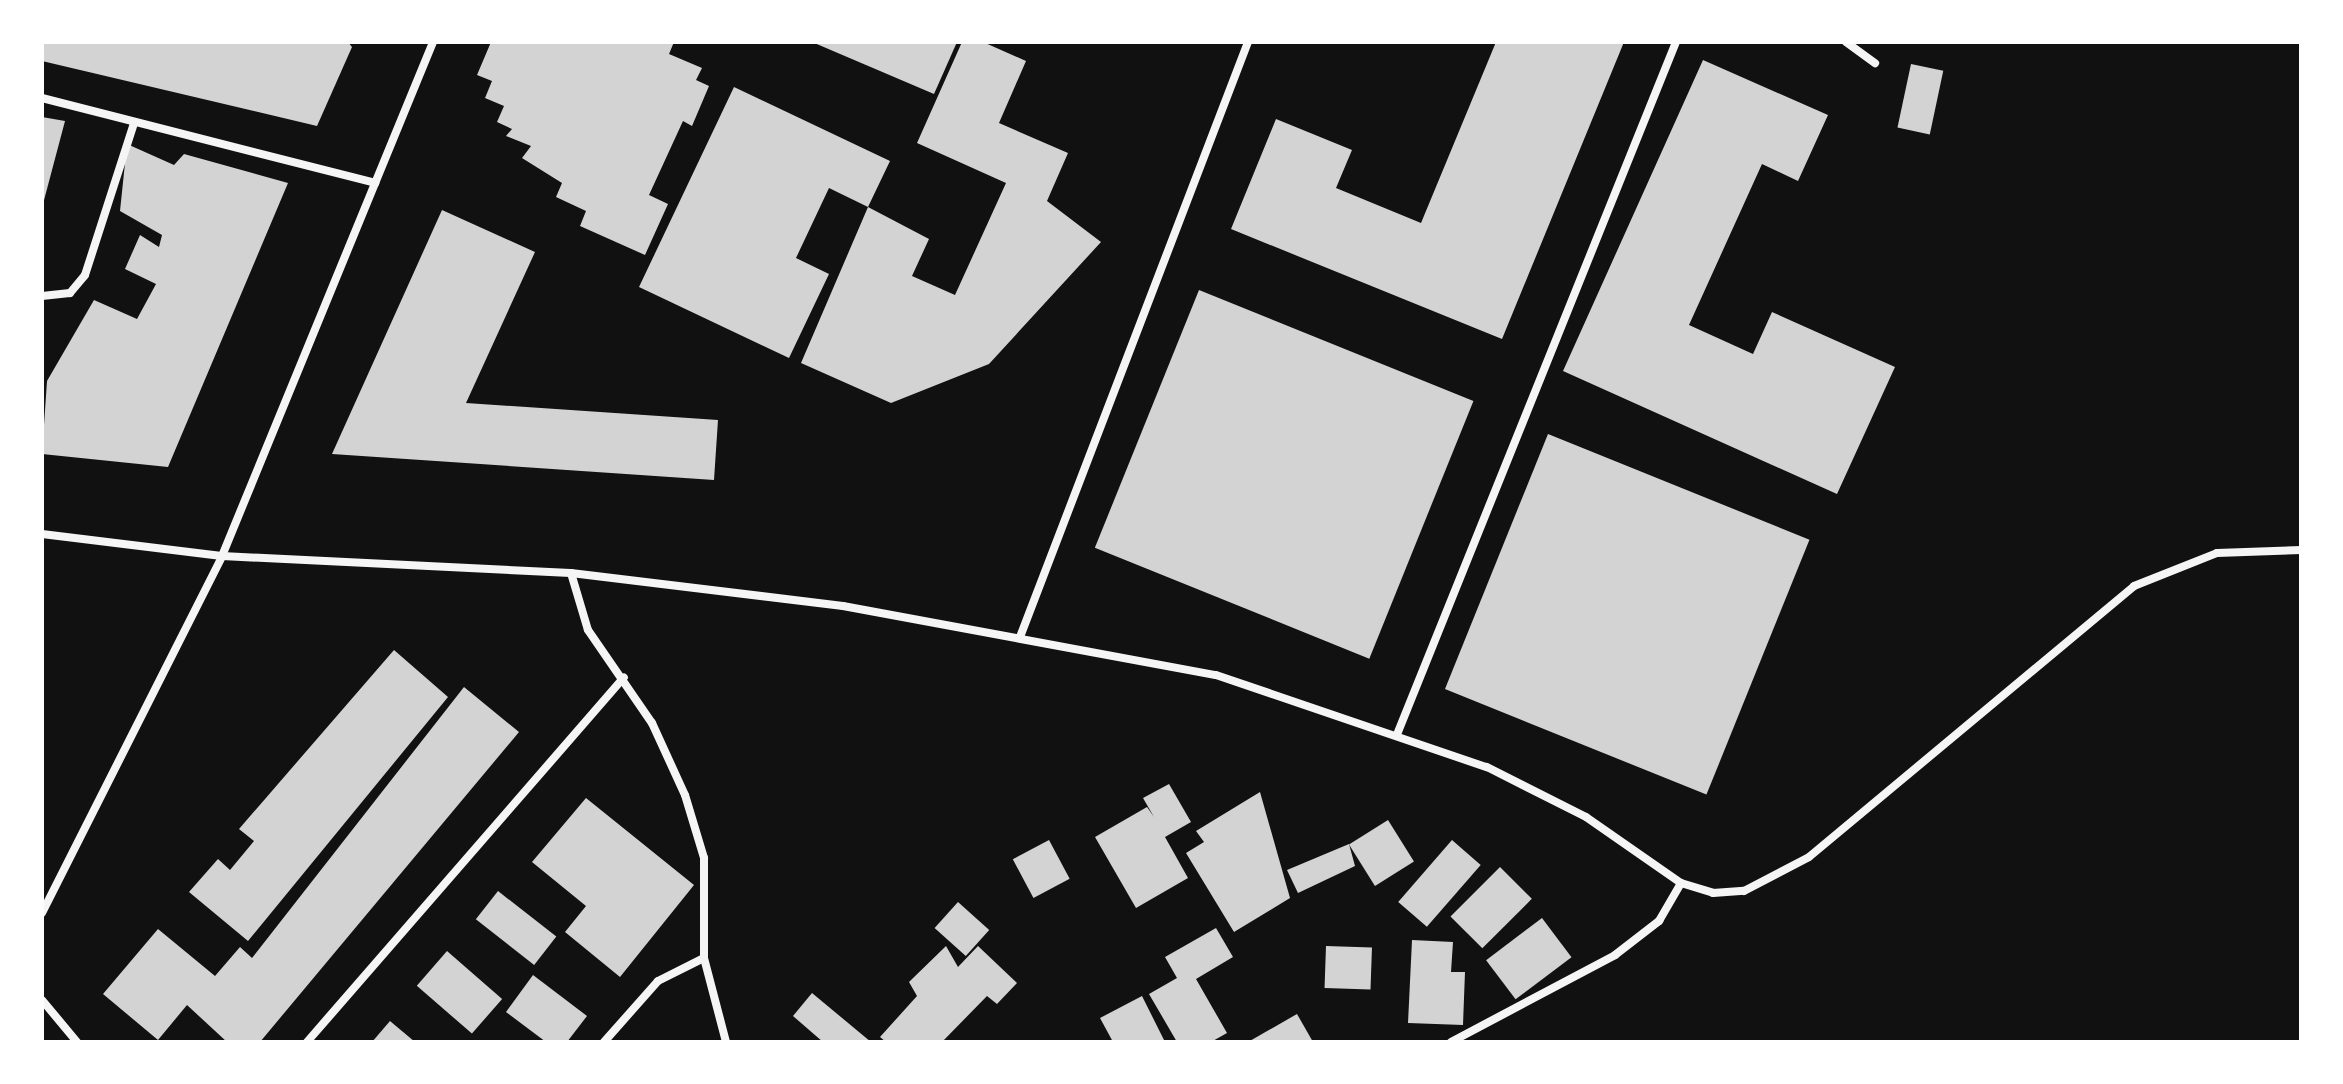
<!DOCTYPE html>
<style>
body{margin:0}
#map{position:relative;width:2343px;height:1084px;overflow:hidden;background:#111;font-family:Helvetica,sans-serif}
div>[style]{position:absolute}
.building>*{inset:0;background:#d3d3d3;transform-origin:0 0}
.minor>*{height:8px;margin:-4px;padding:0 4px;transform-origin:4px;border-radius:4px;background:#f5f5f5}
span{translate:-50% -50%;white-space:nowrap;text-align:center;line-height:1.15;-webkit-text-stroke:6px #fff;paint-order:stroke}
.frame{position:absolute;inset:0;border:44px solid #fff;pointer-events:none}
</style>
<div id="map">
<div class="building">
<i style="clip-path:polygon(42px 42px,348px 42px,352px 47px,317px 126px,42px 61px)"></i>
<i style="clip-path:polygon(491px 42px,674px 42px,669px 54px,702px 68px,696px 80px,709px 86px,692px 126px,683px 121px,649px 195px,668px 204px,645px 255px,580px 226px,586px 211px,556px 197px,562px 183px,522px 158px,531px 146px,506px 136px,512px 129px,497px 122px,504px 106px,485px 98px,492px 81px,477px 75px)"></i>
<i style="clip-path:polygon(812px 42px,957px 42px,934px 94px)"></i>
<i style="clip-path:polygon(962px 42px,983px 42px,1026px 61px,999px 123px,1068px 153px,1047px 201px,1101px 242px,989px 364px,891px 403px,801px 363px,868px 207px,829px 188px,796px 258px,829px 274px,789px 358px,639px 287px,734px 87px,890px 161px,868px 207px,929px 239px,912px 276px,955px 295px,1006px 183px,917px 143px)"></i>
<i style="clip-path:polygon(1496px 42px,1624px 42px,1502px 339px,1231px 229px,1276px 119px,1352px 150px,1336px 188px,1421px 223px)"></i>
<i style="clip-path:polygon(1703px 60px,1828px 115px,1798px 181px,1762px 164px,1689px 325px,1753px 354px,1772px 312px,1895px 367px,1837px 494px,1563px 371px)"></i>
<i style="left:1911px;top:64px;width:33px;height:65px;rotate:12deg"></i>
<i style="clip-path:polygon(42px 117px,65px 121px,43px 204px,42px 204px)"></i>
<i style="clip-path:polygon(127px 144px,174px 165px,184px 154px,288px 183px,168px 467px,42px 454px,47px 381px,94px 300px,137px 319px,156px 284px,125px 269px,140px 235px,159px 247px,162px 235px,120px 211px)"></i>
<i style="clip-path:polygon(442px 210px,535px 252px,466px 403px,718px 420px,714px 480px,332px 454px)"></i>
<i style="left:1199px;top:290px;width:296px;height:278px;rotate:22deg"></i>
<i style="left:1548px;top:434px;width:282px;height:275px;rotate:22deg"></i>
<i style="clip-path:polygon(394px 650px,448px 697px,248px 941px,189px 892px,218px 859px,230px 870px,254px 841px,239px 829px)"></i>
<i style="clip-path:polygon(464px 687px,519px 732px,260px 1042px,227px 1042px,187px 1005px,158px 1040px,103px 994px,158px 929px,215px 976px,240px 947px,252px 958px)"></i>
<i style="clip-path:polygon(1169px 784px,1191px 822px,1165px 837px,1188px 878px,1136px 908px,1095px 837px,1147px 807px,1154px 817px,1143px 798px)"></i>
<i style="clip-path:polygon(1260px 792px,1290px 898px,1234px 932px,1186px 853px,1204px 842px,1196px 831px)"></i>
<i style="clip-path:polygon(586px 798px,694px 885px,620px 977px,565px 932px,586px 906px,532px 862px)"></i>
<i style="left:1388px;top:820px;width:49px;height:46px;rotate:58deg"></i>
<i style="left:1049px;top:840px;width:44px;height:41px;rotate:62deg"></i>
<i style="left:1452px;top:840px;width:38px;height:82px;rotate:41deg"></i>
<i style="clip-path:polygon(1349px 844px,1355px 866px,1298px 893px,1287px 870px)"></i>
<i style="left:1500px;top:867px;width:45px;height:70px;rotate:45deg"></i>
<i style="left:498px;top:891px;width:74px;height:36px;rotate:38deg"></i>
<i style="left:958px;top:902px;width:42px;height:35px;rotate:42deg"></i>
<i style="left:1542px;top:918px;width:49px;height:70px;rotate:53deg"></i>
<i style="clip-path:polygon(1216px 928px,1233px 957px,1196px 979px,1227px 1033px,1211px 1042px,1177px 1042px,1149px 994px,1177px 978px,1165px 957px)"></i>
<i style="clip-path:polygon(1412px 940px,1453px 942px,1451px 972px,1465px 972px,1463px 1025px,1408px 1023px)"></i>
<i style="clip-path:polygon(946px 946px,958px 967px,978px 946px,1017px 983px,997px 1004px,987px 996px,942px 1042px,886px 1042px,880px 1037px,917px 996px,909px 982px)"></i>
<i style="left:1326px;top:946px;width:46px;height:42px;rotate:2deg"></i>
<i style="left:447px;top:951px;width:73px;height:46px;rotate:41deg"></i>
<i style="clip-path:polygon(533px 975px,587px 1016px,567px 1042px,546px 1042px,506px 1012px)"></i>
<i style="clip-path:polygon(812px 993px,871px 1042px,823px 1042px,793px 1016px)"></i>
<i style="clip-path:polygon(1142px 996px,1165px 1042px,1113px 1042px,1100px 1018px)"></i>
<i style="clip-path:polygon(1297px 1014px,1313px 1042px,1248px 1042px)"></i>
<i style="clip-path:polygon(390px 1021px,415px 1042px,372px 1042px)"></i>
</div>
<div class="minor">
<i style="left:1846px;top:42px;width:36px;rotate:36deg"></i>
<i style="left:42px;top:98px;width:344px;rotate:14.3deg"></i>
<i style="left:42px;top:296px;width:28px;rotate:-6deg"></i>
<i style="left:70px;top:293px;width:23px;rotate:-50deg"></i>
<i style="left:85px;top:275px;width:157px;rotate:-72.1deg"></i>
<i style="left:42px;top:534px;width:181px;rotate:7deg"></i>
<i style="left:222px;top:556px;width:349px;rotate:2.8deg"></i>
<i style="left:571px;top:573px;width:274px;rotate:6.9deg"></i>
<i style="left:843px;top:606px;width:379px;rotate:10.5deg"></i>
<i style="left:1216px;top:675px;width:286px;rotate:18.8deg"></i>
<i style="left:1487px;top:767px;width:111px;rotate:26.8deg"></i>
<i style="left:1586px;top:817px;width:116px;rotate:34.8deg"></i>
<i style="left:1681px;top:883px;width:34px;rotate:17deg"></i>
<i style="left:1713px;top:893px;width:31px;rotate:-4deg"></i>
<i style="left:1744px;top:891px;width:73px;rotate:-27.6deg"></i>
<i style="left:1809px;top:857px;width:423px;rotate:-39.8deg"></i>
<i style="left:2134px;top:586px;width:89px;rotate:-21.7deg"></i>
<i style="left:2217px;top:553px;width:84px;rotate:-2deg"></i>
<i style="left:571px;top:573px;width:59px;rotate:73.4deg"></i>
<i style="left:588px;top:630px;width:113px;rotate:55.5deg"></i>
<i style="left:652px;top:723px;width:79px;rotate:65.4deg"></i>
<i style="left:685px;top:795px;width:66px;rotate:73.2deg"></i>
<i style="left:704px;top:858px;width:100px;rotate:90deg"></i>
<i style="left:704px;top:958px;width:87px;rotate:75.3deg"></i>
<i style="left:1020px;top:637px;width:637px;rotate:-69.03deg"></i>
<i style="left:1398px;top:732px;width:744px;rotate:-68.06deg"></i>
<i style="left:42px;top:913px;width:400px;rotate:-63.2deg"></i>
<i style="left:222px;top:556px;width:556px;rotate:-67.68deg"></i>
<i style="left:42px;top:1000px;width:55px;rotate:50.2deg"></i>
<i style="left:307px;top:1042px;width:483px;rotate:-49deg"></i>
<i style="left:604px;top:1042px;width:81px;rotate:-48.5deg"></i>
<i style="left:658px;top:981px;width:51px;rotate:-26.6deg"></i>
<i style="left:1451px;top:1042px;width:186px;rotate:-27.9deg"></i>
<i style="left:1615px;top:955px;width:56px;rotate:-37.7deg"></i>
<i style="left:1659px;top:921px;width:44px;rotate:-59.9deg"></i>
</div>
<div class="frame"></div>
</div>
